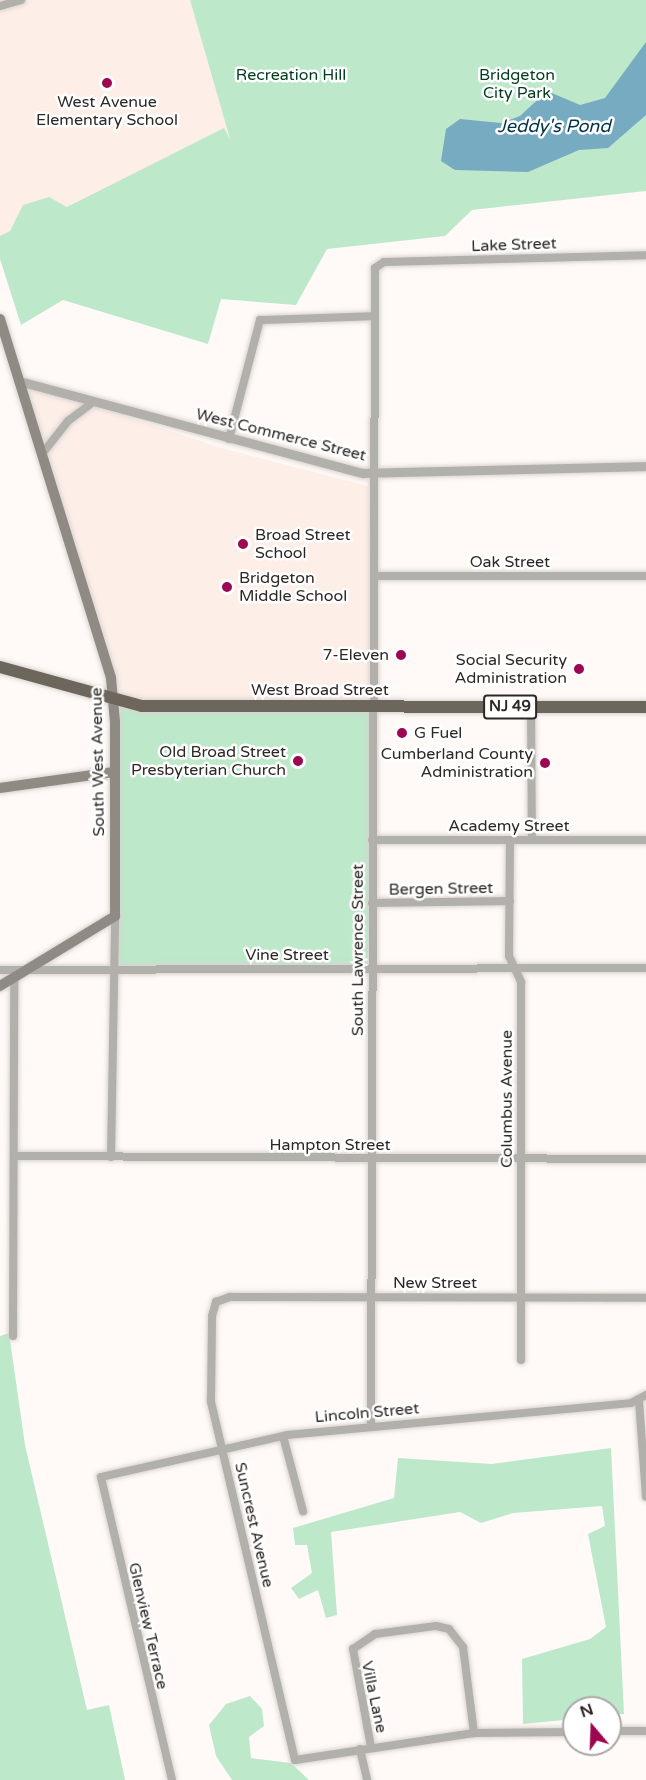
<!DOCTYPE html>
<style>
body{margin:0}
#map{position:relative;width:646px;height:1780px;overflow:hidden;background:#fffaf7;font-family:"Varela Round",sans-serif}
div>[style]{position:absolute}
.education>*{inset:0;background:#fdeee8}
.green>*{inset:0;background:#bde8ca;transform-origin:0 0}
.water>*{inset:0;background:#76abc2}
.roads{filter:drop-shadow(0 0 2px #d9d4d1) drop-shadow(0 0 2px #d9d4d1)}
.minor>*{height:8px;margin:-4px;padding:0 4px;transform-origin:4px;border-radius:4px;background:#b2b0ab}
.tertiary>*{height:9px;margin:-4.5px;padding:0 4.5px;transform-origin:4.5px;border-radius:4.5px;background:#b2b0ab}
.secondary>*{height:10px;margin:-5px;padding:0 5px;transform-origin:5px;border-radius:5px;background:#8f8b84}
.trunk>*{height:12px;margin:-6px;padding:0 6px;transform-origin:6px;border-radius:6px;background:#6c665d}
.dots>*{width:16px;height:16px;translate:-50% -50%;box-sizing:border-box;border:3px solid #fff;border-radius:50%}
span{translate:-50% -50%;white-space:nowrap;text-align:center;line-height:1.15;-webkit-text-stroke:5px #fff;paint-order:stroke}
.shield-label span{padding:2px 4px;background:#fff;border:2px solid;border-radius:4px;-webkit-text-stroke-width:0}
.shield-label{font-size:15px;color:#2c2825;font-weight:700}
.park-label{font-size:16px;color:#023b1e}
.poi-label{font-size:16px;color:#2c2825}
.left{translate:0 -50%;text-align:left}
.right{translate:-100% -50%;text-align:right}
.street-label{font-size:16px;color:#2c2825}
.water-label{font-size:18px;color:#033445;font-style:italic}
.north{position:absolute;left:562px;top:1696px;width:60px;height:60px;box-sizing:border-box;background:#fff;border:2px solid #aba9a8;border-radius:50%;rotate:341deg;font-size:16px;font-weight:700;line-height:24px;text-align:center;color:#2c2825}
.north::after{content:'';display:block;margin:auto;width:21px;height:27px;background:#9d0650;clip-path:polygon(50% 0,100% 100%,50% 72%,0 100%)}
</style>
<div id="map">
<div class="education">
<i style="clip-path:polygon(0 0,190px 0,236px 160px,0 249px)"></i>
<i style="clip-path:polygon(19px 381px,225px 449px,368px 486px,373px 707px,115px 701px)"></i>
</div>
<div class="green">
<i style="clip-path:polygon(190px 0,646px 0,646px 191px,472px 210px,445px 236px,327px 249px,296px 305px,221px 299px,208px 344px,63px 300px,21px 325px,0 259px,0 236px,10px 231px,23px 205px,49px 197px,67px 207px,224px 128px,230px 139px)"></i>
<i style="left:115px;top:701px;width:258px;height:268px;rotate:1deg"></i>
<i style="clip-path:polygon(9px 1333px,25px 1445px,87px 1710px,109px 1705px,125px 1780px,0 1780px,0 1336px)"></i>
<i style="clip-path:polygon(611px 1448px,624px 1714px,610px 1715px,610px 1708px,574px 1708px,574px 1719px,523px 1724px,522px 1659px,590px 1639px,606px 1627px,588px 1534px,605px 1526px,602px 1506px,513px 1513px,481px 1523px,460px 1512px,331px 1532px,337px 1615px,326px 1618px,318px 1590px,299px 1599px,291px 1588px,312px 1573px,307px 1545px,295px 1545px,293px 1528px,394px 1498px,398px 1458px,492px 1464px)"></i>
<i style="clip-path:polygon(250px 1696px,262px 1709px,264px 1726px,249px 1737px,251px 1758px,291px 1763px,309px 1780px,232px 1780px,216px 1756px,209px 1725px,226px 1704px)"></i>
</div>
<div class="water">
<i style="clip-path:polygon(646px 42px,646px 115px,608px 148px,579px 150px,528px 172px,455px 170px,441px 161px,446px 129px,460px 119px,501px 123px,520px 116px,547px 91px,580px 105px,605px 98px)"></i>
</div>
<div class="roads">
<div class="minor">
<i style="left:0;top:6px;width:22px;rotate:-16deg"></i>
<i style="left:229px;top:439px;width:123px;rotate:-75.4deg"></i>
<i style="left:260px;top:320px;width:114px;rotate:-2deg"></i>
<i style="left:42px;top:454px;width:42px;rotate:-51.8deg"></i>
<i style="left:68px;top:421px;width:31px;rotate:-37deg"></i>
<i style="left:375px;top:576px;width:271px"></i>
<i style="left:531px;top:707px;width:133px;rotate:89.6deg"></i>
<i style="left:372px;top:840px;width:274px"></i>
<i style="left:510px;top:840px;width:116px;rotate:90.5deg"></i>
<i style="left:509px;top:956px;width:29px;rotate:65deg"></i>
<i style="left:521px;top:982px;width:378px;rotate:90deg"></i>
<i style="left:372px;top:903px;width:138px;rotate:-0.8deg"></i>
<i style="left:0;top:970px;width:646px;rotate:-0.18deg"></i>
<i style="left:14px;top:1156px;width:632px;rotate:0.27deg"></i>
<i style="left:111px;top:1157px;width:241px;rotate:-89deg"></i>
<i style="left:13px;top:1336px;width:360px;rotate:-89.8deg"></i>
<i style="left:639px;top:1401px;width:96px;rotate:85.8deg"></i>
<i style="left:371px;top:1426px;width:1158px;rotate:-89.8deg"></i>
<i style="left:375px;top:268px;width:11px;rotate:-34deg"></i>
<i style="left:384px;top:262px;width:262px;rotate:-1.5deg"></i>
<i style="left:283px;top:1436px;width:78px;rotate:75.1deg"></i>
<i style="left:610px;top:1731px;width:36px"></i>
<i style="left:574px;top:1732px;width:100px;rotate:179.4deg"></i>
<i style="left:474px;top:1733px;width:181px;rotate:171.4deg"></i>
<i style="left:295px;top:1760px;width:369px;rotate:-103.2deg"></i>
<i style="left:211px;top:1401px;width:85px;rotate:-89.3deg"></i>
<i style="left:212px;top:1316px;width:15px;rotate:-74deg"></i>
<i style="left:216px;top:1302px;width:15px;rotate:-20deg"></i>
<i style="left:230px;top:1297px;width:416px;rotate:0.1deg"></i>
<i style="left:371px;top:1747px;width:100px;rotate:-100.4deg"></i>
<i style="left:353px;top:1649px;width:27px;rotate:-34deg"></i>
<i style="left:375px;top:1634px;width:62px;rotate:-7.5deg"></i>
<i style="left:436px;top:1626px;width:13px;rotate:13deg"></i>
<i style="left:449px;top:1629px;width:23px;rotate:52deg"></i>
<i style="left:463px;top:1647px;width:87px;rotate:82.7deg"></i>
<i style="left:360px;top:1749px;width:32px;rotate:77deg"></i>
<i style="left:172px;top:1780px;width:311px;rotate:-103.2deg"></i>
<i style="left:101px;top:1477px;width:191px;rotate:-12.7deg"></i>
<i style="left:287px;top:1435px;width:345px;rotate:-5.3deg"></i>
<i style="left:631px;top:1403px;width:17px;rotate:-28deg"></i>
</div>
<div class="tertiary">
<i style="left:19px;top:381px;width:356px;rotate:15deg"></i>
<i style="left:363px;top:473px;width:283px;rotate:-1.4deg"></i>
</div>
<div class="secondary">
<i style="left:0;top:319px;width:376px;rotate:72.8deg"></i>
<i style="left:111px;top:678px;width:44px;rotate:84.8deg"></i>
<i style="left:115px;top:722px;width:194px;rotate:90deg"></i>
<i style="left:115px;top:916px;width:135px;rotate:148.7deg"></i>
<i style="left:0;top:788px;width:115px;rotate:-8deg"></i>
</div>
<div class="trunk">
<i style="left:0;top:667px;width:147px;rotate:15.4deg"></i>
<i style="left:142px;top:706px;width:504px;rotate:0.11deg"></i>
</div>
</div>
<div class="dots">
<i style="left:107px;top:83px;background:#9d0650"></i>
<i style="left:243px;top:544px;background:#9d0650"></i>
<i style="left:227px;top:587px;background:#9d0650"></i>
<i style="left:401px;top:655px;background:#9d0650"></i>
<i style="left:579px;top:669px;background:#9d0650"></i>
<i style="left:402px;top:733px;background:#9d0650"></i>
<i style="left:298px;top:761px;background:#9d0650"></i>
<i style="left:545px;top:763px;background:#9d0650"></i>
</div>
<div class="shield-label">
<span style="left:510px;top:707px">NJ 49</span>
</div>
<div class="park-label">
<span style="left:291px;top:75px">Recreation Hill</span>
<span style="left:517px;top:84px">Bridgeton<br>City Park</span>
</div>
<div class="poi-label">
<span style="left:107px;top:111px">West Avenue<br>Elementary School</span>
<span class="left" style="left:255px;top:544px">Broad Street<br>School</span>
<span class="left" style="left:239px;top:587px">Bridgeton<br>Middle School</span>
<span class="right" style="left:389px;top:655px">7-Eleven</span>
<span class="right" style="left:567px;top:669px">Social Security<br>Administration</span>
<span class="left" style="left:414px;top:733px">G Fuel</span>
<span class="right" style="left:286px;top:761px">Old Broad Street<br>Presbyterian Church</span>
<span class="right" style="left:533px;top:763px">Cumberland County<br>Administration</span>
</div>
<div class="street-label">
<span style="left:514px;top:245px;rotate:-2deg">Lake Street</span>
<span style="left:281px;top:435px;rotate:14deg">West Commerce Street</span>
<span style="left:510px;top:562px">Oak Street</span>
<span style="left:320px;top:690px">West Broad Street</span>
<span style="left:98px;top:762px;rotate:-91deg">South West Avenue</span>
<span style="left:509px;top:826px">Academy Street</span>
<span style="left:441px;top:889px;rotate:-1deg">Bergen Street</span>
<span style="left:358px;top:950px;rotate:-90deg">South Lawrence Street</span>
<span style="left:287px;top:955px">Vine Street</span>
<span style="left:507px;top:1099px;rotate:-90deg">Columbus Avenue</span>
<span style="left:330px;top:1145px">Hampton Street</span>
<span style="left:435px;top:1283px">New Street</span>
<span style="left:367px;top:1413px;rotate:-5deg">Lincoln Street</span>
<span style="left:254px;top:1525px;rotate:77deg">Suncrest Avenue</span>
<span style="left:148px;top:1626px;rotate:77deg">Glenview Terrace</span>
<span style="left:374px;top:1697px;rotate:78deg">Villa Lane</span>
</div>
<div class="water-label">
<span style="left:554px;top:126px">Jeddy's Pond</span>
</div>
<div class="north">N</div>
</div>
